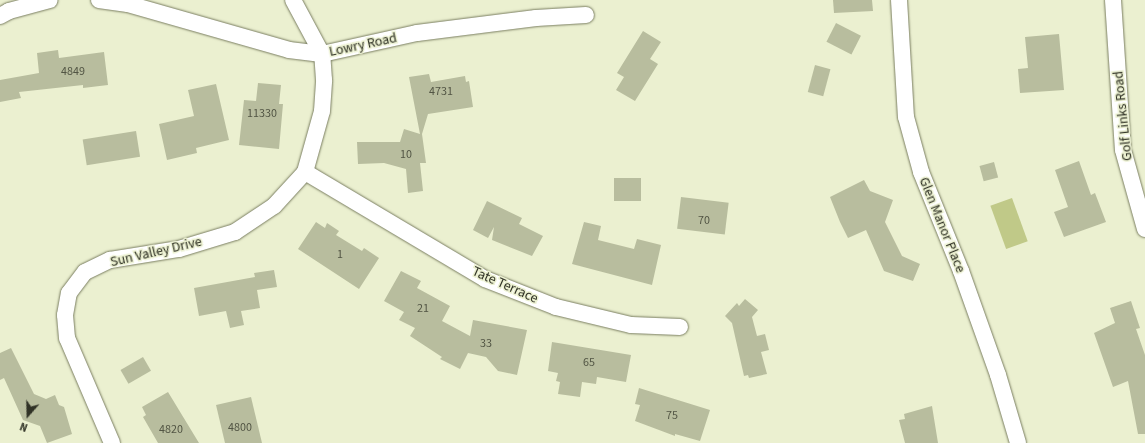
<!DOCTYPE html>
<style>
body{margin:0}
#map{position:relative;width:1145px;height:443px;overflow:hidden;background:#ebf0d0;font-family:"Source Sans 3",sans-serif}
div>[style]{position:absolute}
.green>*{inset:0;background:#c0c988;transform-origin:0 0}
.building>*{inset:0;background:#b8bd9e;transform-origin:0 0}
.roads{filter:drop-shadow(0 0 1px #7a7e61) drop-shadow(0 0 1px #7a7e61)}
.minor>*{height:16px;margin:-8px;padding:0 8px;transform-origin:8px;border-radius:8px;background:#fff}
span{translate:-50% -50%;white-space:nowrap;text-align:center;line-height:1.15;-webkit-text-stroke:3px #ebf0d0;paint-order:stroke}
.number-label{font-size:12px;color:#525544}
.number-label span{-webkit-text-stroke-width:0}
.street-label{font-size:14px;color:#303226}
.north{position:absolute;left:8px;top:395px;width:40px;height:40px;-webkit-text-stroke:3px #ebf0d0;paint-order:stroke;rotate:200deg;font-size:11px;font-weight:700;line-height:16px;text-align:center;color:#303226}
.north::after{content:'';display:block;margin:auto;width:14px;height:18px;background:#303226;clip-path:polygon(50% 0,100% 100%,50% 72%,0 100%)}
</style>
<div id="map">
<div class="green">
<i style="left:1012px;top:198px;width:46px;height:23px;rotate:70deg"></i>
</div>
<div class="building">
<i style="clip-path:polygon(833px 0,872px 0,873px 11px,834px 13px)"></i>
<i style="left:836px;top:23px;width:28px;height:21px;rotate:27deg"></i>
<i style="clip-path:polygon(643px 31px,661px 42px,650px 59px,658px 64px,635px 101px,616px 90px,624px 77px,617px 73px)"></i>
<i style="clip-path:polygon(1059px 34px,1064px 90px,1020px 93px,1018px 69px,1028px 68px,1025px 37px)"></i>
<i style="clip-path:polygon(58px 50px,59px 58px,104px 52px,108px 85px,83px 88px,83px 85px,19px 92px,21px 98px,0 102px,0 80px,39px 73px,37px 53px)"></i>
<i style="left:815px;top:65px;width:16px;height:28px;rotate:15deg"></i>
<i style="clip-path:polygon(429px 74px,431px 82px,465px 76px,466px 82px,469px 81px,473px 107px,428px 114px,422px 134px,426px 163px,420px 163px,423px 191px,408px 193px,406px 169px,384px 163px,358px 164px,357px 142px,400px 142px,404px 129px,420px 134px,409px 77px)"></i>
<i style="clip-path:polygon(258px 83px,281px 85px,279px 104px,283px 104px,279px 149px,239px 145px,244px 100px,256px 101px)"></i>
<i style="clip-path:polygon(216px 84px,229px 140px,196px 148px,197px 153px,167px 160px,159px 124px,194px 116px,188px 90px)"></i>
<i style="left:136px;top:131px;width:26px;height:54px;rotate:81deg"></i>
<i style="clip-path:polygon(1079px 161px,1091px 195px,1095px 193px,1106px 222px,1064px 237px,1054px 212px,1068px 207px,1055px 170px)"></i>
<i style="left:994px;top:162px;width:16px;height:15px;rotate:75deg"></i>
<i style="left:614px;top:178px;width:27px;height:23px"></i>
<i style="clip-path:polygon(864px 180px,870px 191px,893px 200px,885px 222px,902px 256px,920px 264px,913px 281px,884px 271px,866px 230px,848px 238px,840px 222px,830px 197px)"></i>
<i style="left:681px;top:197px;width:48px;height:32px;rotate:7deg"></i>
<i style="clip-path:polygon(487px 201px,522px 218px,519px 224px,543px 236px,532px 256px,492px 240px,494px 227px,488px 238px,473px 230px)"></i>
<i style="clip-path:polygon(316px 222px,325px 228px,327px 223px,339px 231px,336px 235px,362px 251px,364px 248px,379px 258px,359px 289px,298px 249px)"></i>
<i style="clip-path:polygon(584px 222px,601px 226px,598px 240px,634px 249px,637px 239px,661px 245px,652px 285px,572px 264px)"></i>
<i style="clip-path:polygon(274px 270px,277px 287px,257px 290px,260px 308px,241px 311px,244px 325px,230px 328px,226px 311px,199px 316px,194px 288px,255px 277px,254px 273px)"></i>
<i style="clip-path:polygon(401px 271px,421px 281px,417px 288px,450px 306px,442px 321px,470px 336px,473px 320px,527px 330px,517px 375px,498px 371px,486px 357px,468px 353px,460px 369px,440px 359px,442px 357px,410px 336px,415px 328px,399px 320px,404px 312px,384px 301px)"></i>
<i style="clip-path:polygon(745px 299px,758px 310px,752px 317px,757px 336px,765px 334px,769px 350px,761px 352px,767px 374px,749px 378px,748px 375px,744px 376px,732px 323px,725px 316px,737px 303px,739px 306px)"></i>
<i style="clip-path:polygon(1131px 301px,1140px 328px,1136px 329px,1145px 355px,1145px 434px,1138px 434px,1128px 381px,1113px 387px,1094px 333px,1115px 323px,1110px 308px)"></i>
<i style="clip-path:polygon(552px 342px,631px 355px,626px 382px,597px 377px,596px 384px,582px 382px,580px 397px,558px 394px,560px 382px,556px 381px,558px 373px,548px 371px)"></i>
<i style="clip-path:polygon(11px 348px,34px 394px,46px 399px,55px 395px,59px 405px,64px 407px,72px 434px,47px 443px,40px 426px,23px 420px,4px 378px,0 380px,0 353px)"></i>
<i style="left:143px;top:357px;width:16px;height:26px;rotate:60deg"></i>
<i style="clip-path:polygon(639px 388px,710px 410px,700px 441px,675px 434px,675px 436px,635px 421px,640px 405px,635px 404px)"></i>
<i style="clip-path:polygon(168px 392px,199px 443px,158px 443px,143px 417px,146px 415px,142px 407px)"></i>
<i style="clip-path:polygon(251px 397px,262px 443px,225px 443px,216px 405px)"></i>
<i style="clip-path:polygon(932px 406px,938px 443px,905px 443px,899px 420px,905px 419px,904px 414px)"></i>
</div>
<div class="roads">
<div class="minor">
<i style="left:99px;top:0;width:29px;rotate:8deg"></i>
<i style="left:128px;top:4px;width:167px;rotate:15.9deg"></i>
<i style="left:289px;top:50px;width:33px;rotate:7deg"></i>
<i style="left:322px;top:54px;width:97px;rotate:-12.5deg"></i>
<i style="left:417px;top:33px;width:120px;rotate:-7.2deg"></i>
<i style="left:536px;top:18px;width:50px;rotate:-3.4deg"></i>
<i style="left:899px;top:0;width:117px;rotate:86.6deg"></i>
<i style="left:906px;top:117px;width:57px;rotate:74.7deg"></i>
<i style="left:921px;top:172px;width:107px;rotate:68deg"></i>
<i style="left:961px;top:271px;width:110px;rotate:70.4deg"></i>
<i style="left:998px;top:375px;width:71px;rotate:73.6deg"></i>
<i style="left:1113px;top:0;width:150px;rotate:86.2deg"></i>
<i style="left:1123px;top:150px;width:82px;rotate:74.4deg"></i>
<i style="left:0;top:16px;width:10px;rotate:-29deg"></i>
<i style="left:9px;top:11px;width:42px;rotate:-15deg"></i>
<i style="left:305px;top:172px;width:209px;rotate:30.7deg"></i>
<i style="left:485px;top:279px;width:76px;rotate:21.5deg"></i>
<i style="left:556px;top:307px;width:77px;rotate:13.5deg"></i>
<i style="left:631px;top:325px;width:49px;rotate:2.3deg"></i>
<i style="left:112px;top:443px;width:114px;rotate:-113.2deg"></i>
<i style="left:67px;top:338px;width:23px;rotate:-95deg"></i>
<i style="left:65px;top:315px;width:22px;rotate:-80deg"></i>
<i style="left:69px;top:293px;width:26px;rotate:-53deg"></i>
<i style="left:85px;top:272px;width:28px;rotate:-26deg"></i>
<i style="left:110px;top:260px;width:70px;rotate:-9.1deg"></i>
<i style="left:179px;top:249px;width:59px;rotate:-16.9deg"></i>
<i style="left:235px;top:232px;width:47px;rotate:-33.7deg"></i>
<i style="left:274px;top:206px;width:46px;rotate:-47.6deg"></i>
<i style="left:305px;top:172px;width:63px;rotate:-74.4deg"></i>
<i style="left:322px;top:111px;width:31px;rotate:-86deg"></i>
<i style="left:324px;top:80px;width:26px;rotate:-94deg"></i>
<i style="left:322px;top:54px;width:61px;rotate:-118.2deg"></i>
</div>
</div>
<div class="number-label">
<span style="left:73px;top:72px">4849</span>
<span style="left:441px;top:92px">4731</span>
<span style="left:262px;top:114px">11330</span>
<span style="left:406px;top:155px">10</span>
<span style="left:704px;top:221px">70</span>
<span style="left:340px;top:255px">1</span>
<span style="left:423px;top:309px">21</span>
<span style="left:486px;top:344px">33</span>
<span style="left:589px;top:363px">65</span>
<span style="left:672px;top:416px">75</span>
<span style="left:240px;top:428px">4800</span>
<span style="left:171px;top:430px">4820</span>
</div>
<div class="street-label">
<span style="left:363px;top:45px;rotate:-12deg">Lowry Road</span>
<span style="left:1123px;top:116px;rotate:-96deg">Golf Links Road</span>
<span style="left:942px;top:225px;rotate:68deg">Glen Manor Place</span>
<span style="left:156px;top:252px;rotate:-13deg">Sun Valley Drive</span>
<span style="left:505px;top:285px;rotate:24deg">Tate Terrace</span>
</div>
<div class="north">N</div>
</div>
